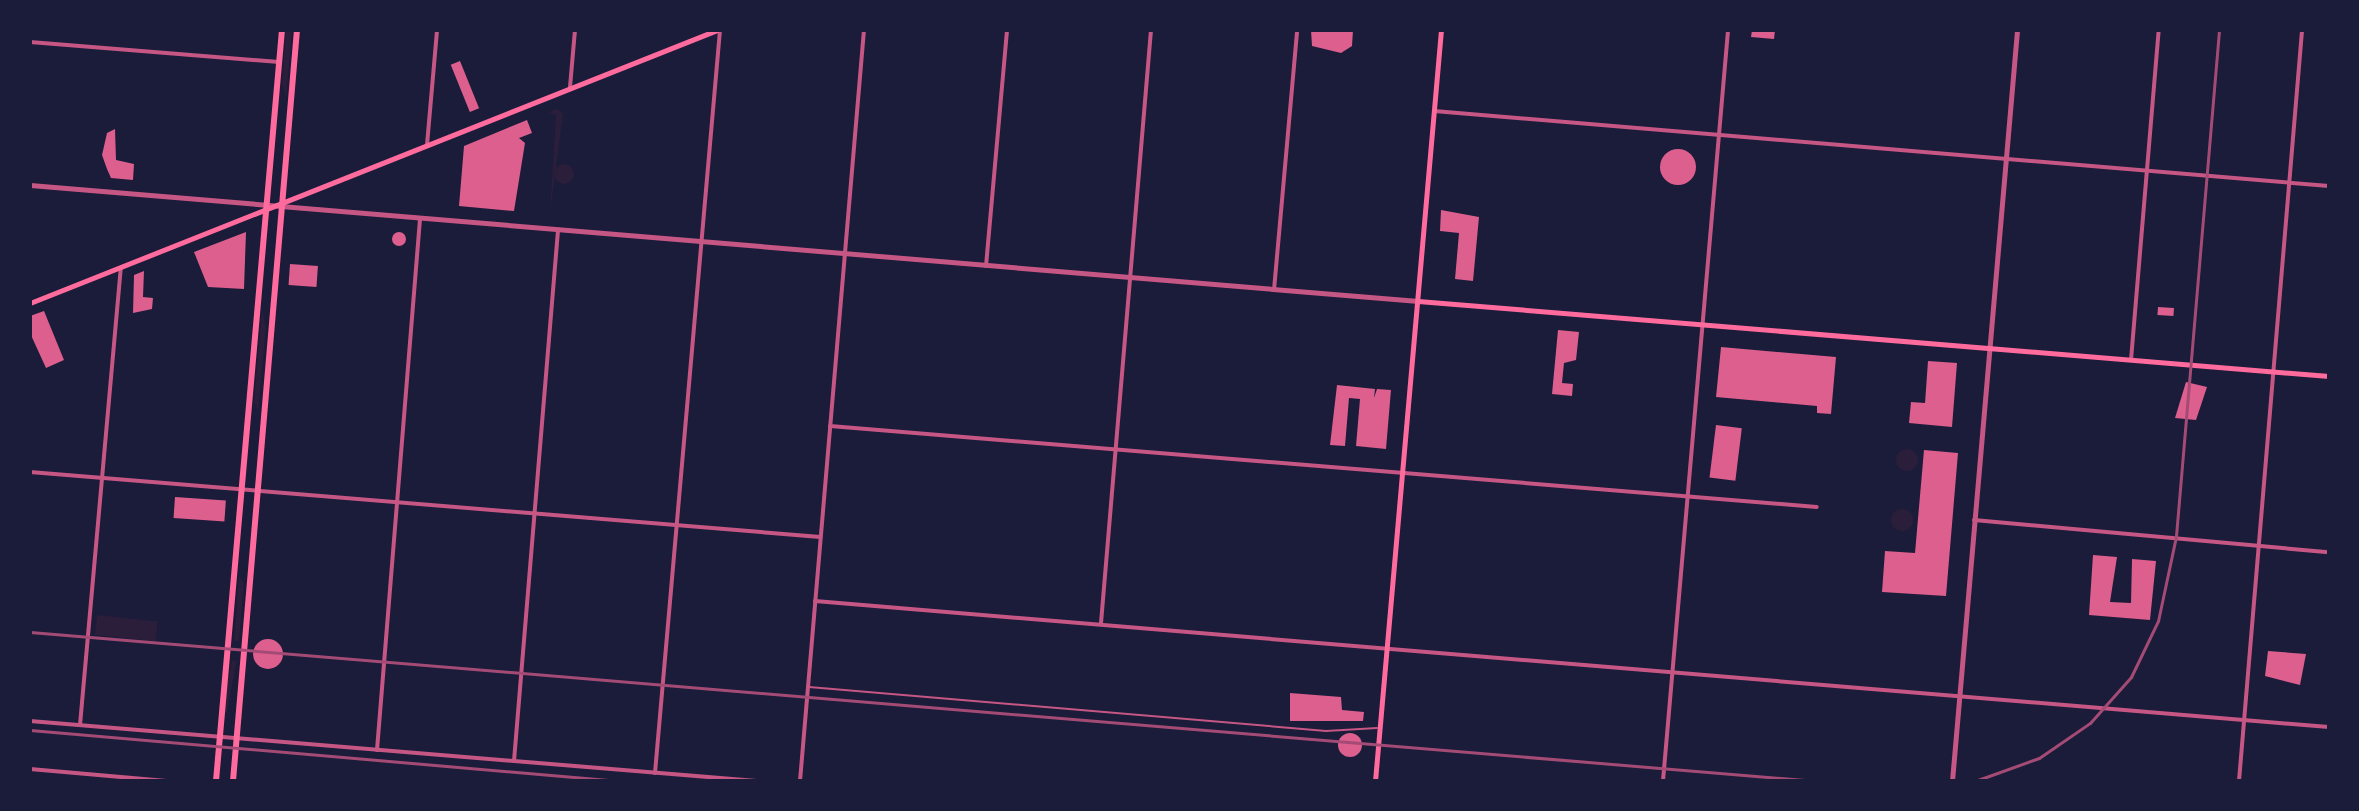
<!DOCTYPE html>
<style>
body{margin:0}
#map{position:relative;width:2359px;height:811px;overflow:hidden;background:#1b1b3a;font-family:Arial,sans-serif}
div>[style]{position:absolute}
.green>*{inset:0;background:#2a1e3b;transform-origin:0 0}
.round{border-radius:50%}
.building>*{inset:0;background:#dd5f8e;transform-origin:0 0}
.service>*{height:2px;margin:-1px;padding:0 1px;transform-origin:1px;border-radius:1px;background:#c65784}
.minor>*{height:4px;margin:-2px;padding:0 2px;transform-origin:2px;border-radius:2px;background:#c65784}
.tertiary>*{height:5px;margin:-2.5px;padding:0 2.5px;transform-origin:2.5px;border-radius:2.5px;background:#c65784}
.secondary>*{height:5px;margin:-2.5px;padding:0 2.5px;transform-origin:2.5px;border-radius:2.5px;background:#ff6b9d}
.primary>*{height:6px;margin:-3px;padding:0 3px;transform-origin:3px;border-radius:3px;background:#ff6b9d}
.rail>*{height:3px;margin:-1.5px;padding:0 1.5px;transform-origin:1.5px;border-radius:1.5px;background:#a44b75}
span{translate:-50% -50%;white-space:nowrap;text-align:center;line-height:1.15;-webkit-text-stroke:6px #1b1b3a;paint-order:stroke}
.frame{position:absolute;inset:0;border:32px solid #1b1b3a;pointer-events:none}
</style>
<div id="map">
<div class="green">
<i style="clip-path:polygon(286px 30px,292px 30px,286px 99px,282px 84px)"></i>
<i style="clip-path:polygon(558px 109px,563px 114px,550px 213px,556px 115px,548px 112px)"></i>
<i class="round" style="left:554px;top:164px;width:20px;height:20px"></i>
<i style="clip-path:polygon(262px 310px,266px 328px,258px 412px,254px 401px)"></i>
<i class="round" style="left:1896px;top:449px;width:22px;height:22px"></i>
<i class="round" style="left:1891px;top:509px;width:22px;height:22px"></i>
<i style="clip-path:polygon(239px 576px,244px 583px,239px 641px,234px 641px)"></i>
<i style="left:97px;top:615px;width:61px;height:20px;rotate:6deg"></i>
<i style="left:232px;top:660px;width:5px;height:53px;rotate:11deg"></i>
</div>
<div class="building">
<i style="clip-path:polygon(1311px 30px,1353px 30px,1352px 46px,1341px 53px,1312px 46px)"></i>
<i style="clip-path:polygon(1752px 30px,1775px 30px,1774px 39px,1751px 37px)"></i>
<i style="left:460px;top:61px;width:51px;height:10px;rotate:68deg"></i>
<i style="clip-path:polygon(527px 120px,532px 133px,519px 138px,525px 143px,514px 211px,459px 206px,464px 146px)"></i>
<i style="clip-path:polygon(115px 129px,116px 160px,134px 164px,133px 180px,111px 178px,107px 169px,102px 155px,107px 133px)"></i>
<i class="round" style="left:1660px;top:149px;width:36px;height:36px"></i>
<i style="clip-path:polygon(1441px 210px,1479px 217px,1473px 281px,1455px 279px,1459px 233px,1440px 231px)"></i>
<i class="round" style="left:392px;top:232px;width:14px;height:14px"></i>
<i style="clip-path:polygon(246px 232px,244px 289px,208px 287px,194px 252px)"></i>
<i style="left:290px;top:264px;width:28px;height:21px;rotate:4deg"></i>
<i style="clip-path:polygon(144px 271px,143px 297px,153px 298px,152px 309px,133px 313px,134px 275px)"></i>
<i style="left:2158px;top:307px;width:16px;height:8px;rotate:4deg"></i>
<i style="clip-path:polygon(44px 311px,64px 360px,46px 368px,30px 333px,30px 316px)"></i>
<i style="clip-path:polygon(1558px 330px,1579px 332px,1576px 360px,1564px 363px,1562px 383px,1573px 384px,1572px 396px,1552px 394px)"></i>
<i style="clip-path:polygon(1721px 347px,1836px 357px,1831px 414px,1817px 413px,1817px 406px,1716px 397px)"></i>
<i style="clip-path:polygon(1928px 361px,1957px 363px,1952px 427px,1909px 423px,1911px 402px,1925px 403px)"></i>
<i style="clip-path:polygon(2186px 382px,2207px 387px,2196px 420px,2175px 418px)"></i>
<i style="clip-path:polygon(1337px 385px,1375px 389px,1374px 398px,1377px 389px,1391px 390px,1386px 449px,1356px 446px,1360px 399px,1349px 398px,1345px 446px,1330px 445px)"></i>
<i style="left:1716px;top:425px;width:26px;height:53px;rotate:7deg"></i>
<i style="clip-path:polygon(1924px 450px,1958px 453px,1946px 596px,1882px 592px,1885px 551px,1915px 553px)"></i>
<i style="left:175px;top:497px;width:51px;height:21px;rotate:4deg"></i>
<i style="clip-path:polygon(2093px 555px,2117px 557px,2110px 602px,2131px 603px,2132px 559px,2156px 561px,2150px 620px,2089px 615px)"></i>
<i class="round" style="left:253px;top:639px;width:30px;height:30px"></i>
<i style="clip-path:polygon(2268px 651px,2306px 654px,2300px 685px,2265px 676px)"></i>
<i style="clip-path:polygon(1290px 693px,1341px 697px,1342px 710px,1364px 712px,1363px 721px,1290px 721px)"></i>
<i class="round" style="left:1338px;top:733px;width:24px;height:24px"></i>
</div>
<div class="service">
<i style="left:809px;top:687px;width:519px;rotate:4.86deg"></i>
<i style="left:1326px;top:731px;width:51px;rotate:-3.4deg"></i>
</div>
<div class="minor">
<i style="left:30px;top:42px;width:250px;rotate:4.6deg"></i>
<i style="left:570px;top:87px;width:57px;rotate:-85deg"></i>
<i style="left:1434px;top:111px;width:898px;rotate:4.79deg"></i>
<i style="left:427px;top:145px;width:115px;rotate:-85deg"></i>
<i style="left:986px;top:266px;width:237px;rotate:-84.9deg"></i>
<i style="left:1274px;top:290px;width:261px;rotate:-84.9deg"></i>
<i style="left:2131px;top:360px;width:331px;rotate:-85.2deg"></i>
<i style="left:830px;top:426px;width:990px;rotate:4.69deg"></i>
<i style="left:30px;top:472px;width:793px;rotate:4.7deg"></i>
<i style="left:1974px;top:520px;width:356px;rotate:5.2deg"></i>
<i style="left:815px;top:601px;width:1519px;rotate:4.76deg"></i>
<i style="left:1101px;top:623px;width:595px;rotate:-85.18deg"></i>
<i style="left:30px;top:721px;width:729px;rotate:4.72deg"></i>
<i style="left:80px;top:725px;width:459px;rotate:-84.9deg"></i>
<i style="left:377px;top:750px;width:533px;rotate:-85.37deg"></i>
<i style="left:514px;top:761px;width:533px;rotate:-85.26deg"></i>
<i style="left:30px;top:769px;width:137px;rotate:5deg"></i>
<i style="left:655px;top:773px;width:746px;rotate:-85deg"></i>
<i style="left:800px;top:781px;width:754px;rotate:-85.13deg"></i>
<i style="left:1663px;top:781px;width:754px;rotate:-85.05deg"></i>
<i style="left:2239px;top:781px;width:754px;rotate:-85.2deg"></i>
</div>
<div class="tertiary">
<i style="left:30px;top:185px;width:1393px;rotate:4.78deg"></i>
<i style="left:1952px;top:781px;width:754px;rotate:-85.05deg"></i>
</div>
<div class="secondary">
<i style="left:1418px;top:301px;width:914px;rotate:4.71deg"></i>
<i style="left:30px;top:303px;width:739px;rotate:-21.67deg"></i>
<i style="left:1375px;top:781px;width:754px;rotate:-84.98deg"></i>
</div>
<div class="primary">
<i style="left:216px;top:781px;width:754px;rotate:-84.98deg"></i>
<i style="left:233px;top:781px;width:754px;rotate:-85.13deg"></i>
</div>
<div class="rail">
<i style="left:30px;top:632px;width:1790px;rotate:4.77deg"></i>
<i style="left:30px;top:730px;width:592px;rotate:4.94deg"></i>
<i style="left:1975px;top:781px;width:68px;rotate:-19.8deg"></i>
<i style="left:2039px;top:758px;width:62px;rotate:-34.5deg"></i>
<i style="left:2090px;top:723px;width:62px;rotate:-48.3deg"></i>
<i style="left:2131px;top:677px;width:62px;rotate:-64.3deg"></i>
<i style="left:2158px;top:621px;width:87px;rotate:-78deg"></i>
<i style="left:2176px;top:536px;width:508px;rotate:-85.14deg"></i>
</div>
<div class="frame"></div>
</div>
